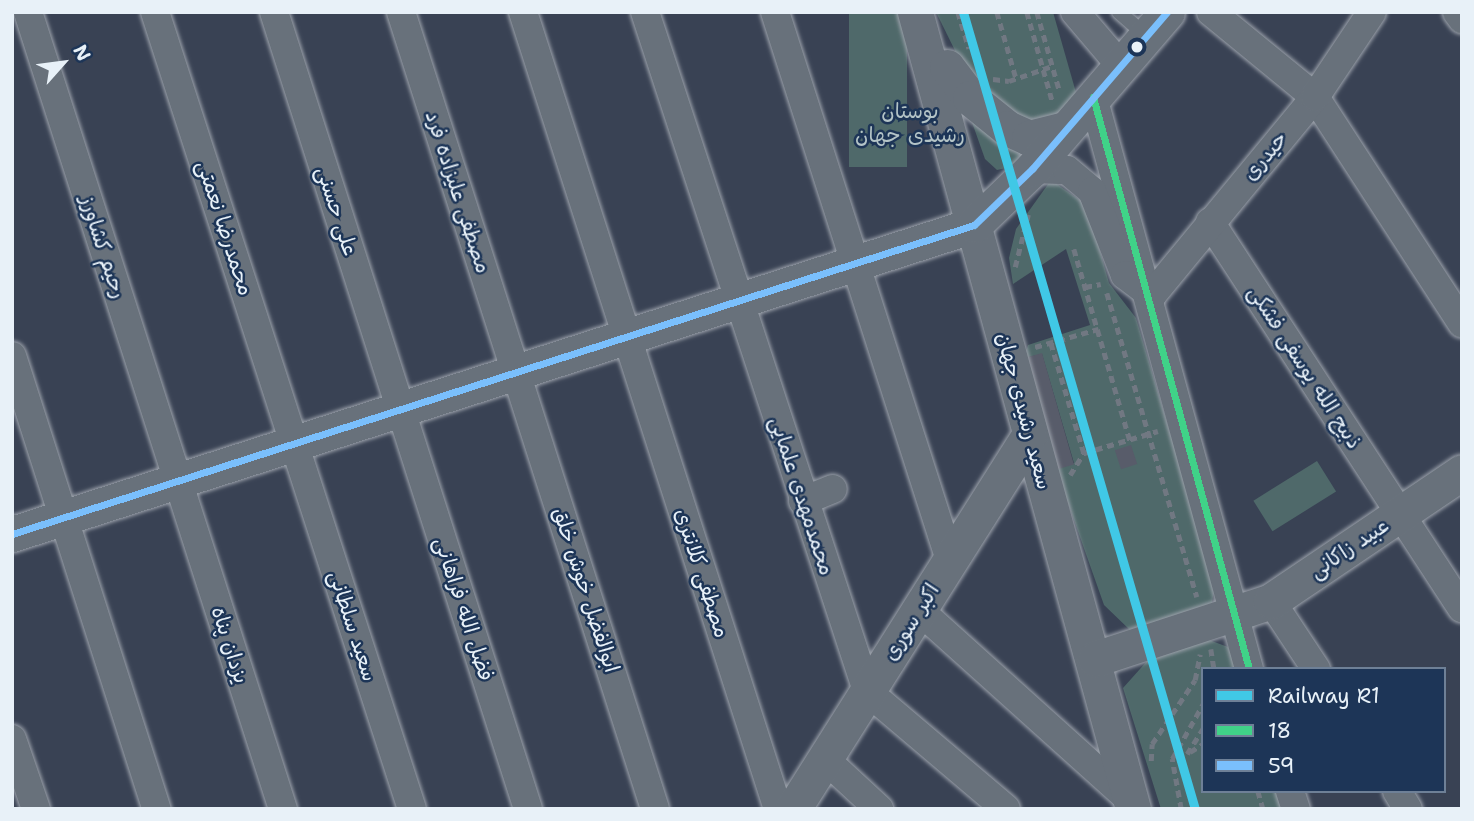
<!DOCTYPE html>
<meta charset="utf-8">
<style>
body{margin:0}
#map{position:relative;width:1474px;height:821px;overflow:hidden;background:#394254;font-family:"Shantell Sans","Playpen Sans Arabic",sans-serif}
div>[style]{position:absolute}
.green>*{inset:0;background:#4f696a;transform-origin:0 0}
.building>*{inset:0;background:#585c6a;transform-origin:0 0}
.path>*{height:4.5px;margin-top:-2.25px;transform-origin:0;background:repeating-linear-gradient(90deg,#717882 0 7px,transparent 0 12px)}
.roads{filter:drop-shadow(0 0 2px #9ca2ab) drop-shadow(0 0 2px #9ca2ab)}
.service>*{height:14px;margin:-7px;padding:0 7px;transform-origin:7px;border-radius:7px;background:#68717b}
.minor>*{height:28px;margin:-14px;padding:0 14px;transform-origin:14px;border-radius:14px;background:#68717b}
.tertiary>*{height:35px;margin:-17.5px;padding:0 17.5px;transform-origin:17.5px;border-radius:17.5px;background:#68717b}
.bus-1>*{height:7px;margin:-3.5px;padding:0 3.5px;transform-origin:3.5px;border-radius:3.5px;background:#40d288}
.bus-2>*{height:7px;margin:-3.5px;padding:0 3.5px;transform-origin:3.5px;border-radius:3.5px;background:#7abffc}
.rail-1>*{height:9px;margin:-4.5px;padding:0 4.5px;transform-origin:4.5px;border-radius:4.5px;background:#40c8e6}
.dots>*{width:19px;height:19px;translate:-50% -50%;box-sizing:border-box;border:4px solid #1d3557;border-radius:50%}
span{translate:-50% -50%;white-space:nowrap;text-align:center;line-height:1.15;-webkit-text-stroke:5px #1d3557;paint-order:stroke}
.park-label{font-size:21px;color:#b4c4c7}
.street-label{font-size:21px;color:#e8f1f8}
.frame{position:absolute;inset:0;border:14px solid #e8f1f8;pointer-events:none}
.legend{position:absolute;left:1201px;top:667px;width:245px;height:126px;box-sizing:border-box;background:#1d3557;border:2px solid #6e8097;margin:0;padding:9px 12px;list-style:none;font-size:21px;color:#e8f1f8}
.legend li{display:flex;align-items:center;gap:14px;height:35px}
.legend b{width:35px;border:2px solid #6e8097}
.north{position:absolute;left:28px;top:28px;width:70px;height:70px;-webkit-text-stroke:5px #1d3557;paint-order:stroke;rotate:62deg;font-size:19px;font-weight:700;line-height:28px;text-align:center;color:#e8f1f8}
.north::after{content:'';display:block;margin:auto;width:24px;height:32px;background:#e8f1f8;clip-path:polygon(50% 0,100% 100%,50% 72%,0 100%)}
</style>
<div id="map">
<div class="green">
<i style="left:849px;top:12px;width:58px;height:155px"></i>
<i style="clip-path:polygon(936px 12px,1053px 12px,1079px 103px,1063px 116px,1024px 126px,968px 77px)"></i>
<i style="clip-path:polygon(968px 111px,1025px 149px,1015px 166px,997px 170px,985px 159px)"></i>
<i style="clip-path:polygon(1051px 180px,1087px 205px,1109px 283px,1136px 318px,1215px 585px,1211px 608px,1131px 631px,1104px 605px,1056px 469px,1074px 463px,1042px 354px,1024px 358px,1028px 345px,1090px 325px,1066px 249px,1013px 284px,1009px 258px,1016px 229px)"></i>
<i style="left:1317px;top:461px;width:36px;height:75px;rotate:58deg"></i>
<i style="clip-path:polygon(1209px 640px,1228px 647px,1236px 669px,1203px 669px,1203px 791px,1277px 791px,1282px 809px,1161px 809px,1123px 688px,1148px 660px)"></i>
</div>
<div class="building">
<i style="left:1042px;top:353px;width:116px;height:19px;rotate:74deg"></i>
<i style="left:1131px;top:445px;width:20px;height:17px;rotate:72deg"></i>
</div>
<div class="path">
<i style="left:958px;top:12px;width:38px;rotate:73deg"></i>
<i style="left:997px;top:12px;width:69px;rotate:73.9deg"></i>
<i style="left:1027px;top:12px;width:95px;rotate:74.1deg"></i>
<i style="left:1037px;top:12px;width:83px;rotate:74deg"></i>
<i style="left:993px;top:79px;width:16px;rotate:7deg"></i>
<i style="left:1009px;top:81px;width:46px;rotate:-19.2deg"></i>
<i style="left:1074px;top:249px;width:200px;rotate:73.7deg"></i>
<i style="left:1015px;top:267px;width:54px;rotate:-76deg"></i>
<i style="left:1085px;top:287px;width:16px;rotate:-11deg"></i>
<i style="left:1107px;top:293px;width:317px;rotate:73.5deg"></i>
<i style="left:1051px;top:343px;width:115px;rotate:73.3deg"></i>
<i style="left:1035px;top:347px;width:66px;rotate:-15.9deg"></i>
<i style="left:1070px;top:475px;width:26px;rotate:-58deg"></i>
<i style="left:1084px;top:453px;width:77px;rotate:-16.6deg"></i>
<i style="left:1211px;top:649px;width:20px;rotate:81deg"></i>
<i style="left:1190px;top:752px;width:15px;rotate:-32deg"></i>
<i style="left:1187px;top:754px;width:31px;rotate:-58deg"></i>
<i style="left:1151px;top:761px;width:17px;rotate:-87deg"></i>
<i style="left:1152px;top:744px;width:77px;rotate:-56.1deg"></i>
<i style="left:1195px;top:680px;width:26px;rotate:-79deg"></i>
<i style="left:1258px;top:791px;width:19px;rotate:74deg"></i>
<i style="left:1181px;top:809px;width:51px;rotate:-100.2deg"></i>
<i style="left:1172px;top:759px;width:63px;rotate:-60.6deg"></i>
</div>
<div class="roads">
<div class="service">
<i style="left:1119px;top:12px;width:35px;rotate:41deg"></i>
</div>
<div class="minor">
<i style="left:28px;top:12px;width:837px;rotate:72.26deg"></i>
<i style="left:155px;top:12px;width:837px;rotate:72.13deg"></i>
<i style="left:274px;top:12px;width:836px;rotate:72.32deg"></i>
<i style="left:401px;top:12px;width:836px;rotate:72.32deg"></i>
<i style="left:523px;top:12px;width:837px;rotate:72.26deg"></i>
<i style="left:645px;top:12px;width:714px;rotate:71.89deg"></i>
<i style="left:867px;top:691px;width:182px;rotate:40.3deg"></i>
<i style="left:775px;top:12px;width:575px;rotate:72.29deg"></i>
<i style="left:1075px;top:12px;width:71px;rotate:49.6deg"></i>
<i style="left:1211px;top:12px;width:134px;rotate:39.3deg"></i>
<i style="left:1315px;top:97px;width:270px;rotate:57deg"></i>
<i style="left:1457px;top:12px;width:9px;rotate:54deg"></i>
<i style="left:1093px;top:97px;width:593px;rotate:74.74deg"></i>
<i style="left:1032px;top:169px;width:35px;rotate:2deg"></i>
<i style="left:1067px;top:170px;width:33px;rotate:40deg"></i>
<i style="left:1092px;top:191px;width:90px;rotate:68.6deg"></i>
<i style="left:1125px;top:275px;width:34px;rotate:37deg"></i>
<i style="left:1210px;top:222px;width:461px;rotate:56.9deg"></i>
<i style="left:1152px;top:295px;width:256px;rotate:-50.5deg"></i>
<i style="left:1315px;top:97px;width:102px;rotate:-56.2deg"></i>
<i style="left:12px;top:356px;width:476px;rotate:72.3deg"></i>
<i style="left:803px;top:501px;width:32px;rotate:-22deg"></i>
<i style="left:1271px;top:601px;width:82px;rotate:56.5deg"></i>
<i style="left:919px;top:610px;width:285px;rotate:42deg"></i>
<i style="left:12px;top:739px;width:74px;rotate:71.1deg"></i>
<i style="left:825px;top:759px;width:74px;rotate:42.8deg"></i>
<i style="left:1290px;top:791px;width:19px;rotate:72deg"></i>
<i style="left:1397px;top:791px;width:21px;rotate:59deg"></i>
</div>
<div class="tertiary">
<i style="left:915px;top:12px;width:826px;rotate:74.7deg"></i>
<i style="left:947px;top:67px;width:39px;rotate:53deg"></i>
<i style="left:970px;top:98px;width:48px;rotate:39deg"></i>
<i style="left:1007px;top:128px;width:24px;rotate:24deg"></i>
<i style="left:1029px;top:138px;width:34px;rotate:-14deg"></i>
<i style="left:12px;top:534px;width:1010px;rotate:-17.81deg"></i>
<i style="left:974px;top:225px;width:81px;rotate:-44deg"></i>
<i style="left:1032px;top:169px;width:207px;rotate:-49.3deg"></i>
<i style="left:1095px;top:659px;width:185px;rotate:-18.2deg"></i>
<i style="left:1271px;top:601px;width:230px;rotate:-34deg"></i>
<i style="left:793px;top:809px;width:441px;rotate:-57.7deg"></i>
</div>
</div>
<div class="bus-1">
<i style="left:1093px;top:97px;width:593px;rotate:74.74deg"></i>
</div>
<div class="bus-2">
<i style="left:12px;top:534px;width:1010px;rotate:-17.81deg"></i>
<i style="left:974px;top:225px;width:81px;rotate:-44deg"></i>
<i style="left:1032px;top:169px;width:207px;rotate:-49.3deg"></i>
</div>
<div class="rail-1">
<i style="left:963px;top:12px;width:830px;rotate:73.77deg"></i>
</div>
<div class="dots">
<i style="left:1137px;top:47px;background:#e8f1f8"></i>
</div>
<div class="park-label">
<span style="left:910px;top:123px">بوستان<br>رشیدی جهان</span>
</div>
<div class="street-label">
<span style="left:1265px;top:156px;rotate:-50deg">حیدری</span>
<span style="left:458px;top:192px;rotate:72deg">مصطفی علیزاده فرد</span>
<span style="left:337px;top:211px;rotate:72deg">علی حسنی</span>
<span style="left:225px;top:228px;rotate:72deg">محمدرضا نعمتی</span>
<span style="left:103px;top:247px;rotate:72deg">رحیم کشاورز</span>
<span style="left:1305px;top:367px;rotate:57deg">ذبیح الله یوسفی فشکی</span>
<span style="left:1024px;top:411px;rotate:75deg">سعید رشیدی جهان</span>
<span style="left:802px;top:496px;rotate:72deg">محمدمهدی علمایی</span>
<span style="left:1349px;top:548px;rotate:-34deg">عبید زاکانی</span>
<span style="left:702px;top:573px;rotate:72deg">مصطفی کلانتری</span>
<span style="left:586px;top:590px;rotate:72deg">ابوالفضل خوش خلق</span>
<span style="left:464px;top:609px;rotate:72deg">فضل الله فراهانی</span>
<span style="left:911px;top:622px;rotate:-58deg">اکبر سوری</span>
<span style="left:353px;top:626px;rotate:72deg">سعید سلطانی</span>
<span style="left:230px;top:645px;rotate:72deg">یزدان پناه</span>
</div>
<div class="frame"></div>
<ul class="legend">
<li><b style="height:9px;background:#40c8e6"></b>Railway R1</li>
<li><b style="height:9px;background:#40d288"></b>18</li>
<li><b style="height:9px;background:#7abffc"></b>59</li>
</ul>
<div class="north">N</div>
</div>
